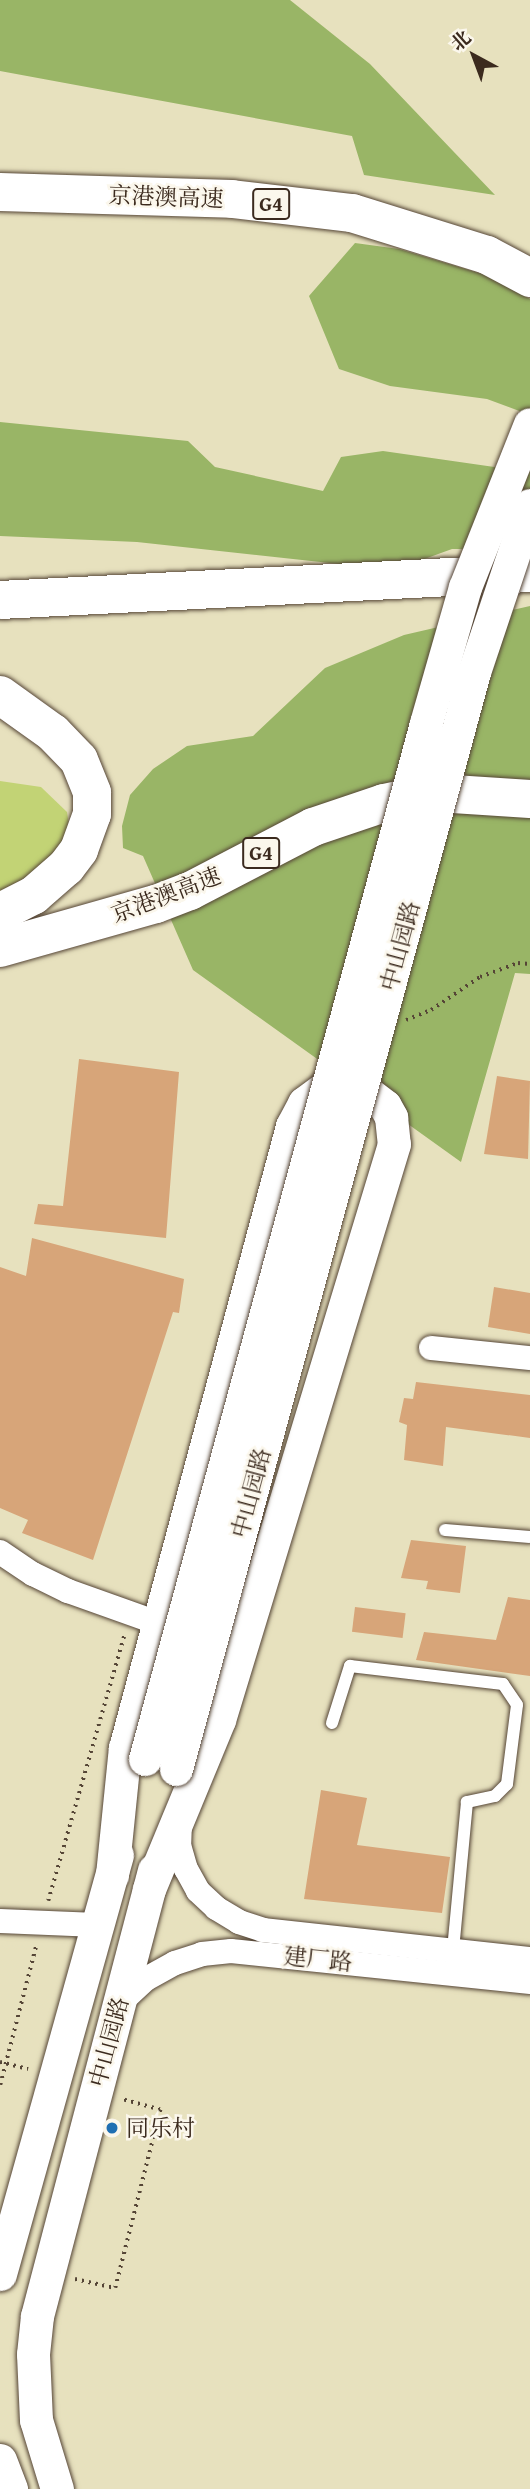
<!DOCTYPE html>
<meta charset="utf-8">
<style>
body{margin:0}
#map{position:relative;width:530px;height:2489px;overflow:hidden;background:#e7e1be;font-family:"Gentium Book Plus","Noto Serif SC",serif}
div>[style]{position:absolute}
.green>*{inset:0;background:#c2d375}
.forest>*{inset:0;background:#99b566}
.building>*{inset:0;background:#d7a579;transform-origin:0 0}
.path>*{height:3.5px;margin-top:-1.75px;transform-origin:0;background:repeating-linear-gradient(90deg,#554536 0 2px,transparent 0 7px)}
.roads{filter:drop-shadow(0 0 2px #554536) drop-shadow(0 0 2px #554536)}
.lane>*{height:12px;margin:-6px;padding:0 6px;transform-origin:6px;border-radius:6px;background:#fff}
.street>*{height:24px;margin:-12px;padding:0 12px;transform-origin:12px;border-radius:12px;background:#fff}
.secondary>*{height:33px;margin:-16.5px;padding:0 16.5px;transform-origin:16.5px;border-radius:16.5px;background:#fff}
.highway>*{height:38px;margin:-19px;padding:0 19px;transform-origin:19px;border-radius:19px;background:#fff}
.bridges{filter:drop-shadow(0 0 2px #554536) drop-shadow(0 0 2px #554536)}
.secondary-bridge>*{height:33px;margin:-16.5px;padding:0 16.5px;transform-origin:16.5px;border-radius:16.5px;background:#fff}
.dots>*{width:19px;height:19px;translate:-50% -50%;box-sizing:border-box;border:4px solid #fbf7ec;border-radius:50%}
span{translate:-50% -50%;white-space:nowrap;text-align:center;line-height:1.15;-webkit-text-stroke:5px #fbf7ec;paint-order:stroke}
.shield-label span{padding:2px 5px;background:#fbf7ec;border:2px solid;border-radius:5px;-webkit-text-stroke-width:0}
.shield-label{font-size:21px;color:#3b2a1e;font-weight:700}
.street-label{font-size:23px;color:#3b2a1e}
.poi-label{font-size:23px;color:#3b2a1e}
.left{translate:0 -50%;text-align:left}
.north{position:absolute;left:439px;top:21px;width:70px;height:70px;-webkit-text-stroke:5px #fbf7ec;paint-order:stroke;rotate:319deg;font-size:19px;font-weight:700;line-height:28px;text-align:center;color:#3b2a1e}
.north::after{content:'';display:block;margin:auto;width:24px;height:32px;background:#3b2a1e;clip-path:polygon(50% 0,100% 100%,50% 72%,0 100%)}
</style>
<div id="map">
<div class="green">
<i style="clip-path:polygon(0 781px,41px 787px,67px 812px,70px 832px,45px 872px,0 901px)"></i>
</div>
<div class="forest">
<i style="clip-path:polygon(0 0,290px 0,370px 64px,495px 195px,364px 175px,352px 136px,0 71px)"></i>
<i style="clip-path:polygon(355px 243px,399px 249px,489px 276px,530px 299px,530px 415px,487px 399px,390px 386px,339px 369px,309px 296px)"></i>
<i style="clip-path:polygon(0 422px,188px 441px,215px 467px,323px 491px,341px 457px,383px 451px,530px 472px,530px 549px,452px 549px,394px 570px,137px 542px,0 536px)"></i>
<i style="clip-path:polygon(530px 606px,530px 974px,515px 973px,461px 1162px,193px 970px,143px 856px,123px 848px,122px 826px,130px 795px,153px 769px,187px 746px,253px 736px,325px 668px,404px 635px)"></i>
</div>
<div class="building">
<i style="clip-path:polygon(79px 1059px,179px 1072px,166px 1238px,34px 1224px,38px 1204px,63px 1206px)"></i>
<i style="clip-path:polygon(497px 1076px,530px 1081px,528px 1159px,484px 1154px)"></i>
<i style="clip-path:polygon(32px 1238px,184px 1279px,179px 1313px,173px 1312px,93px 1560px,22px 1533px,28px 1520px,0 1508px,0 1267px,26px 1276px)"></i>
<i style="clip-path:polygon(494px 1287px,530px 1293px,530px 1334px,488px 1327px)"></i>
<i style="clip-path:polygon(416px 1382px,530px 1395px,530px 1438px,446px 1427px,443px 1466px,404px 1460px,407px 1425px,399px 1422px,404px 1398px,413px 1399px)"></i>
<i style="clip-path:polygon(411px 1540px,466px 1546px,460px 1593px,426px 1589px,428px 1581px,401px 1578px)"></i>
<i style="clip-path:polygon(508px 1597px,530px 1600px,530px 1676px,416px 1660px,424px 1632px,496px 1640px)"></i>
<i style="left:355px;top:1607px;width:51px;height:25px;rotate:7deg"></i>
<i style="clip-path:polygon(321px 1790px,367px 1798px,357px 1845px,450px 1857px,442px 1913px,304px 1899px)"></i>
</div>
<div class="path">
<i style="left:406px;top:1020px;width:27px;rotate:-22deg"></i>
<i style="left:431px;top:1010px;width:59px;rotate:-34deg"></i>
<i style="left:480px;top:977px;width:40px;rotate:-20.2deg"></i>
<i style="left:518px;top:963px;width:12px;rotate:5deg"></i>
<i style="left:48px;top:1901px;width:276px;rotate:-74deg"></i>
<i style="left:0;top:2062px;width:29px;rotate:14deg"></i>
<i style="left:0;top:2085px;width:144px;rotate:-75.5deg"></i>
<i style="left:75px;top:2279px;width:41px;rotate:12.7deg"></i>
<i style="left:115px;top:2288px;width:184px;rotate:-75.8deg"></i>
<i style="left:160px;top:2110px;width:41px;rotate:-164.6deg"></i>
</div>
<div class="roads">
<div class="lane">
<i style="left:445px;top:1530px;width:85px;rotate:4.7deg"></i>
<i style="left:332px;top:1723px;width:60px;rotate:-72.5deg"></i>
<i style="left:350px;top:1666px;width:154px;rotate:6.7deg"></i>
<i style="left:503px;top:1684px;width:25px;rotate:56deg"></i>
<i style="left:517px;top:1705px;width:80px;rotate:97.2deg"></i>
<i style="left:507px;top:1784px;width:17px;rotate:135deg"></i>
<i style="left:495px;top:1796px;width:29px;rotate:168deg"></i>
<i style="left:467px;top:1802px;width:150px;rotate:95.4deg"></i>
</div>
<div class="street">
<i style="left:431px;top:1348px;width:100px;rotate:5.8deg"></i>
<i style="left:0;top:1552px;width:40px;rotate:34deg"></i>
<i style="left:33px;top:1574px;width:39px;rotate:26deg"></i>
<i style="left:68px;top:1591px;width:96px;rotate:19.6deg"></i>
<i style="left:180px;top:1821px;width:24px;rotate:92deg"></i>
<i style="left:179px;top:1845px;width:25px;rotate:74deg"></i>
<i style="left:186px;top:1869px;width:25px;rotate:61deg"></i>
<i style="left:198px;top:1891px;width:25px;rotate:43deg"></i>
<i style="left:216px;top:1908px;width:27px;rotate:31deg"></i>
<i style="left:239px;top:1922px;width:25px;rotate:18deg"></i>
<i style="left:263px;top:1930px;width:269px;rotate:6.2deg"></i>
<i style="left:0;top:1921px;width:97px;rotate:2.4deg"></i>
<i style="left:120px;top:2003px;width:35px;rotate:-43deg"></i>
<i style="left:146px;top:1979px;width:33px;rotate:-29deg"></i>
<i style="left:175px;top:1963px;width:28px;rotate:-18deg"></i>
<i style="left:202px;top:1954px;width:29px;rotate:-6deg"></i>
<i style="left:231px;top:1951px;width:301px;rotate:5.9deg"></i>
</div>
<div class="secondary">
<i style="left:112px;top:1875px;width:128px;rotate:-84.2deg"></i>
<i style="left:125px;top:1748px;width:644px;rotate:-74.97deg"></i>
<i style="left:292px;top:1126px;width:26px;rotate:-62deg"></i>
<i style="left:304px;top:1103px;width:26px;rotate:-36deg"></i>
<i style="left:325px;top:1088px;width:13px;rotate:-13deg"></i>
<i style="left:338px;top:1085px;width:26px;rotate:11deg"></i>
<i style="left:364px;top:1090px;width:26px;rotate:37deg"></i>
<i style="left:385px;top:1106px;width:13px;rotate:61deg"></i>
<i style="left:391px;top:1117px;width:27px;rotate:84deg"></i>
<i style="left:394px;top:1144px;width:602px;rotate:106.9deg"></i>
<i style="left:219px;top:1720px;width:183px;rotate:112.5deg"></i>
<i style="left:0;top:2274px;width:435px;rotate:-74.4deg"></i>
<i style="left:0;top:2460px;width:31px;rotate:69deg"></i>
<i style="left:57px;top:2489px;width:72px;rotate:-106.9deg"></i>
<i style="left:36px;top:2420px;width:66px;rotate:-92.6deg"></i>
<i style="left:33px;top:2354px;width:38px;rotate:-84deg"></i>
<i style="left:37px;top:2316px;width:461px;rotate:-75.3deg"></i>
</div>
<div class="highway">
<i style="left:0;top:192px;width:232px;rotate:1.7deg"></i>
<i style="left:232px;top:199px;width:121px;rotate:6.7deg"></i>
<i style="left:352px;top:213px;width:141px;rotate:17.3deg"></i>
<i style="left:487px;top:255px;width:49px;rotate:28.1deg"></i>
<i style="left:0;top:600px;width:531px;rotate:-2.92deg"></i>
<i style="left:0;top:695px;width:65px;rotate:35.6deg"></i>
<i style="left:53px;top:733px;width:37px;rotate:46deg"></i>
<i style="left:79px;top:760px;width:35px;rotate:68deg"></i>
<i style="left:92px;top:793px;width:21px;rotate:90deg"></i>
<i style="left:92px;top:814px;width:38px;rotate:110deg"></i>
<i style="left:79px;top:850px;width:21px;rotate:127deg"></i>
<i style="left:66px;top:867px;width:43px;rotate:138.8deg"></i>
<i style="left:34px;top:895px;width:38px;rotate:153deg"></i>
<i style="left:0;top:948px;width:162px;rotate:-15.8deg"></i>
<i style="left:156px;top:904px;width:36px;rotate:-21deg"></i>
<i style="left:190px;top:891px;width:139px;rotate:-27.5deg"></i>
<i style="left:313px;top:827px;width:75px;rotate:-18.7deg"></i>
<i style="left:384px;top:803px;width:39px;rotate:-12deg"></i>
<i style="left:422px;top:795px;width:31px;rotate:-2deg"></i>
<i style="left:453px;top:794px;width:77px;rotate:3.7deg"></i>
</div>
</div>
<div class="bridges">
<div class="secondary-bridge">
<i style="left:145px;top:1759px;width:1073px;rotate:-74.82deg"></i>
<i style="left:426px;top:723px;width:141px;rotate:-74deg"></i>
<i style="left:465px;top:587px;width:175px;rotate:-68.3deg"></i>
<i style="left:176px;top:1769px;width:1137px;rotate:-74.8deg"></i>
<i style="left:474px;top:672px;width:176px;rotate:-71.5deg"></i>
</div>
</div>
<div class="dots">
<i style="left:112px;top:2128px;background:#1f6fb2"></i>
</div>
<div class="shield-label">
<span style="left:271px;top:204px">G4</span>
<span style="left:261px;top:853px">G4</span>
</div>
<div class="street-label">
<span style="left:166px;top:197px;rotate:2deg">京港澳高速</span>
<span style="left:166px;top:895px;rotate:-21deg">京港澳高速</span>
<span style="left:400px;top:946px;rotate:-75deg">中山园路</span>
<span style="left:251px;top:1493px;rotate:-75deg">中山园路</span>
<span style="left:318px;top:1959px;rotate:6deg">建厂路</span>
<span style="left:109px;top:2042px;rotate:-75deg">中山园路</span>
</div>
<div class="poi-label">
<span class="left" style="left:126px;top:2128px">同乐村</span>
</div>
<div class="north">北</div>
</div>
